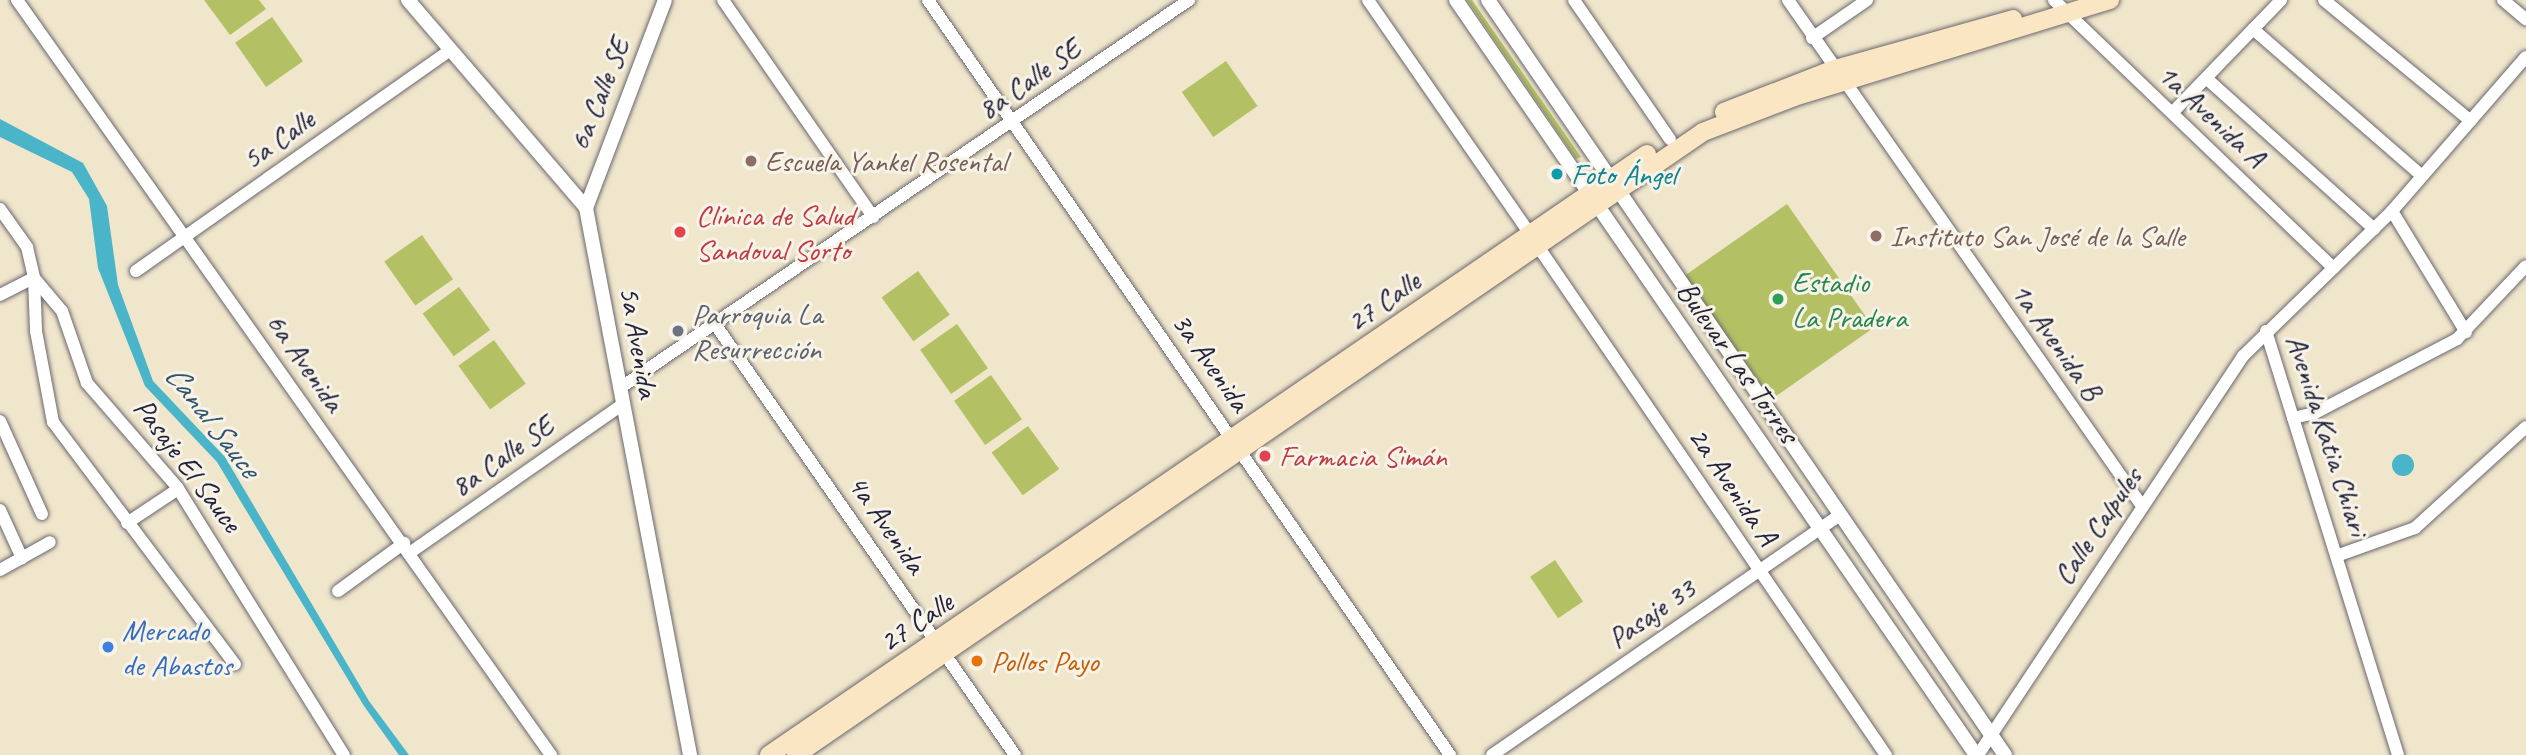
<!DOCTYPE html>
<meta charset="utf-8">
<style>
body{margin:0}
#map{position:relative;width:2526px;height:755px;overflow:hidden;background:#f0e6cc;font-family:Caveat,sans-serif}
div>[style]{position:absolute}
.green>*{inset:0;background:#b3c164;transform-origin:0 0}
.water>*{inset:0;background:#4ab4c8}
.round{border-radius:50%}
.roads{filter:drop-shadow(0 0 2px #6a676e) drop-shadow(0 0 2px #6a676e)}
.minor>*{height:12px;margin:-6px;padding:0 6px;transform-origin:6px;border-radius:6px;background:#fff}
.tertiary>*{height:14px;margin:-7px;padding:0 7px;transform-origin:7px;border-radius:7px;background:#fff}
.secondary>*{height:18px;margin:-9px;padding:0 9px;transform-origin:9px;border-radius:9px;background:#fbe6c4}
.dots>*{width:19px;height:19px;translate:-50% -50%;box-sizing:border-box;border:4px solid #f7f3e8;border-radius:50%}
span{translate:-50% -50%;white-space:nowrap;text-align:center;line-height:1.15;-webkit-text-stroke:6px #f7f3e8;paint-order:stroke}
.street-label{font-size:30px;color:#22223b}
.education-label{font-size:30px;color:#785e54}
.left{translate:0 -50%;text-align:left}
.culture-label{font-size:30px;color:#0d838f}
.health-label{font-size:30px;color:#be3a42}
.leisure-label{font-size:30px;color:#27864d}
.worship-label{font-size:30px;color:#5b616d}
.shop-label{font-size:30px;color:#366cbe}
.food-label{font-size:30px;color:#c56008}
.water-label{font-size:32px;color:#30556c;font-style:italic}
</style>
<div id="map">
<div class="green">
<i style="clip-path:polygon(204px 0,259px 0,266px 9px,230px 35px)"></i>
<i style="clip-path:polygon(1467px 0,1472px 0,1581px 157px,1576px 159px)"></i>
<i style="left:272px;top:17px;width:54px;height:45px;rotate:55deg"></i>
<i style="left:1226px;top:61px;width:55px;height:54px;rotate:55deg"></i>
<i style="left:1787px;top:204px;width:151px;height:125px;rotate:55deg"></i>
<i style="left:422px;top:235px;width:54px;height:46px;rotate:55deg"></i>
<i style="left:918px;top:271px;width:54px;height:45px;rotate:54deg"></i>
<i style="left:459px;top:287px;width:53px;height:45px;rotate:54deg"></i>
<i style="left:957px;top:324px;width:54px;height:45px;rotate:55deg"></i>
<i style="left:494px;top:340px;width:54px;height:44px;rotate:54deg"></i>
<i style="left:991px;top:375px;width:54px;height:45px;rotate:55deg"></i>
<i style="left:1028px;top:426px;width:53px;height:45px;rotate:54deg"></i>
<i style="left:1555px;top:560px;width:50px;height:30px;rotate:56deg"></i>
</div>
<div class="water">
<i style="clip-path:polygon(0 119px,83px 163px,107px 206px,118px 285px,153px 381px,225px 457px,369px 701px,409px 755px,399px 755px,364px 706px,217px 462px,145px 386px,98px 268px,89px 199px,72px 172px,0 137px)"></i>
<i class="round" style="left:2392px;top:454px;width:22px;height:22px"></i>
</div>
<div class="roads">
<div class="minor">
<i style="left:17px;top:0;width:925px;rotate:54.73deg"></i>
<i style="left:723px;top:0;width:264px;rotate:55.3deg"></i>
<i style="left:928px;top:0;width:918px;rotate:55.34deg"></i>
<i style="left:1368px;top:0;width:285px;rotate:55.3deg"></i>
<i style="left:1574px;top:0;width:169px;rotate:55.4deg"></i>
<i style="left:1788px;top:0;width:618px;rotate:55.02deg"></i>
<i style="left:2054px;top:0;width:387px;rotate:43.8deg"></i>
<i style="left:2324px;top:0;width:190px;rotate:39.5deg"></i>
<i style="left:2503px;top:0;width:30px;rotate:40deg"></i>
<i style="left:2253px;top:29px;width:224px;rotate:41deg"></i>
<i style="left:1812px;top:38px;width:67px;rotate:-34.6deg"></i>
<i style="left:2206px;top:78px;width:226px;rotate:41.9deg"></i>
<i style="left:2172px;top:113px;width:157px;rotate:-46deg"></i>
<i style="left:0;top:209px;width:47px;rotate:54.6deg"></i>
<i style="left:27px;top:247px;width:32px;rotate:77deg"></i>
<i style="left:34px;top:278px;width:43px;rotate:49.7deg"></i>
<i style="left:62px;top:311px;width:76px;rotate:70.9deg"></i>
<i style="left:87px;top:383px;width:138px;rotate:49.1deg"></i>
<i style="left:177px;top:487px;width:316px;rotate:58.1deg"></i>
<i style="left:2392px;top:211px;width:142px;rotate:58.6deg"></i>
<i style="left:1537px;top:245px;width:618px;rotate:55.62deg"></i>
<i style="left:136px;top:271px;width:384px;rotate:-35.1deg"></i>
<i style="left:0;top:295px;width:38px;rotate:-27deg"></i>
<i style="left:34px;top:278px;width:53px;rotate:87.8deg"></i>
<i style="left:36px;top:331px;width:93px;rotate:79.4deg"></i>
<i style="left:53px;top:422px;width:303px;rotate:53.1deg"></i>
<i style="left:715px;top:324px;width:525px;rotate:55.16deg"></i>
<i style="left:2266px;top:331px;width:444px;rotate:72.7deg"></i>
<i style="left:620px;top:388px;width:689px;rotate:-34.29deg"></i>
<i style="left:2293px;top:418px;width:23px;rotate:-13deg"></i>
<i style="left:2315px;top:413px;width:160px;rotate:-27.5deg"></i>
<i style="left:2457px;top:339px;width:100px;rotate:-46.6deg"></i>
<i style="left:0;top:421px;width:102px;rotate:65.7deg"></i>
<i style="left:0;top:510px;width:53px;rotate:65.4deg"></i>
<i style="left:127px;top:523px;width:61px;rotate:-33.7deg"></i>
<i style="left:411px;top:552px;width:259px;rotate:-34.9deg"></i>
<i style="left:2339px;top:555px;width:81px;rotate:-19.6deg"></i>
<i style="left:2415px;top:528px;width:150px;rotate:-42.3deg"></i>
<i style="left:0;top:570px;width:57px;rotate:-29.2deg"></i>
<i style="left:338px;top:591px;width:82px;rotate:-36deg"></i>
<i style="left:1492px;top:755px;width:423px;rotate:-34.6deg"></i>
<i style="left:1978px;top:755px;width:479px;rotate:-56.4deg"></i>
<i style="left:2243px;top:356px;width:208px;rotate:-44.2deg"></i>
<i style="left:2392px;top:211px;width:204px;rotate:-49deg"></i>
</div>
<div class="tertiary">
<i style="left:408px;top:0;width:274px;rotate:49.4deg"></i>
<i style="left:586px;top:208px;width:557px;rotate:79.23deg"></i>
<i style="left:1456px;top:0;width:917px;rotate:55.44deg"></i>
<i style="left:1488px;top:0;width:915px;rotate:55.6deg"></i>
<i style="left:586px;top:208px;width:222px;rotate:-69.2deg"></i>
</div>
<div class="secondary">
<i style="left:1724px;top:112px;width:116px;rotate:-21.3deg"></i>
<i style="left:1832px;top:70px;width:188px;rotate:-15.7deg"></i>
<i style="left:769px;top:755px;width:1064px;rotate:-34.39deg"></i>
<i style="left:796px;top:755px;width:1100px;rotate:-34.48deg"></i>
<i style="left:1703px;top:132px;width:97px;rotate:-21deg"></i>
<i style="left:1794px;top:97px;width:331px;rotate:-17.1deg"></i>
</div>
</div>
<div class="dots">
<i style="left:751px;top:161px;background:#8d6e63"></i>
<i style="left:1557px;top:174px;background:#0f9aa8"></i>
<i style="left:680px;top:232px;background:#e0444e"></i>
<i style="left:1876px;top:236px;background:#8d6e63"></i>
<i style="left:1778px;top:299px;background:#2e9e5b"></i>
<i style="left:678px;top:331px;background:#6b7280"></i>
<i style="left:1265px;top:456px;background:#e0444e"></i>
<i style="left:108px;top:647px;background:#3f7fe0"></i>
<i style="left:977px;top:661px;background:#e8710a"></i>
</div>
<div class="street-label">
<span style="left:1029px;top:79px;rotate:-35deg">8a Calle SE</span>
<span style="left:599px;top:94px;rotate:-68deg">6a Calle SE</span>
<span style="left:2212px;top:115px;rotate:43deg">1a Avenida A</span>
<span style="left:278px;top:139px;rotate:-35deg">5a Calle</span>
<span style="left:1383px;top:301px;rotate:-35deg">27 Calle</span>
<span style="left:2057px;top:341px;rotate:55deg">1a Avenida B</span>
<span style="left:639px;top:342px;rotate:80deg">5a Avenida</span>
<span style="left:306px;top:362px;rotate:55deg">6a Avenida</span>
<span style="left:1211px;top:362px;rotate:55deg">3a Avenida</span>
<span style="left:1738px;top:362px;rotate:55deg">Bulevar Las Torres</span>
<span style="left:2328px;top:435px;rotate:72deg">Avenida Katia Chiari</span>
<span style="left:502px;top:456px;rotate:-35deg">8a Calle SE</span>
<span style="left:188px;top:465px;rotate:53deg">Pasaje El Sauce</span>
<span style="left:1733px;top:486px;rotate:56deg">2a Avenida A</span>
<span style="left:887px;top:524px;rotate:55deg">4a Avenida</span>
<span style="left:2097px;top:526px;rotate:-56deg">Calle Calpules</span>
<span style="left:1651px;top:613px;rotate:-35deg">Pasaje 33</span>
<span style="left:916px;top:622px;rotate:-34deg">27 Calle</span>
</div>
<div class="education-label">
<span class="left" style="left:765px;top:161px">Escuela Yankel Rosental</span>
<span class="left" style="left:1890px;top:236px">Instituto San José de la Salle</span>
</div>
<div class="culture-label">
<span class="left" style="left:1571px;top:174px">Foto Ángel</span>
</div>
<div class="health-label">
<span class="left" style="left:696px;top:232px">Clínica de Salud<br>Sandoval Sorto</span>
<span class="left" style="left:1279px;top:456px">Farmacia Simán</span>
</div>
<div class="leisure-label">
<span class="left" style="left:1792px;top:299px">Estadio<br>La Pradera</span>
</div>
<div class="worship-label">
<span class="left" style="left:692px;top:331px">Parroquia La<br>Resurrección</span>
</div>
<div class="shop-label">
<span class="left" style="left:122px;top:647px">Mercado<br>de Abastos</span>
</div>
<div class="food-label">
<span class="left" style="left:991px;top:661px">Pollos Payo</span>
</div>
<div class="water-label">
<span style="left:212px;top:421px;rotate:52deg">Canal Sauce</span>
</div>
</div>
